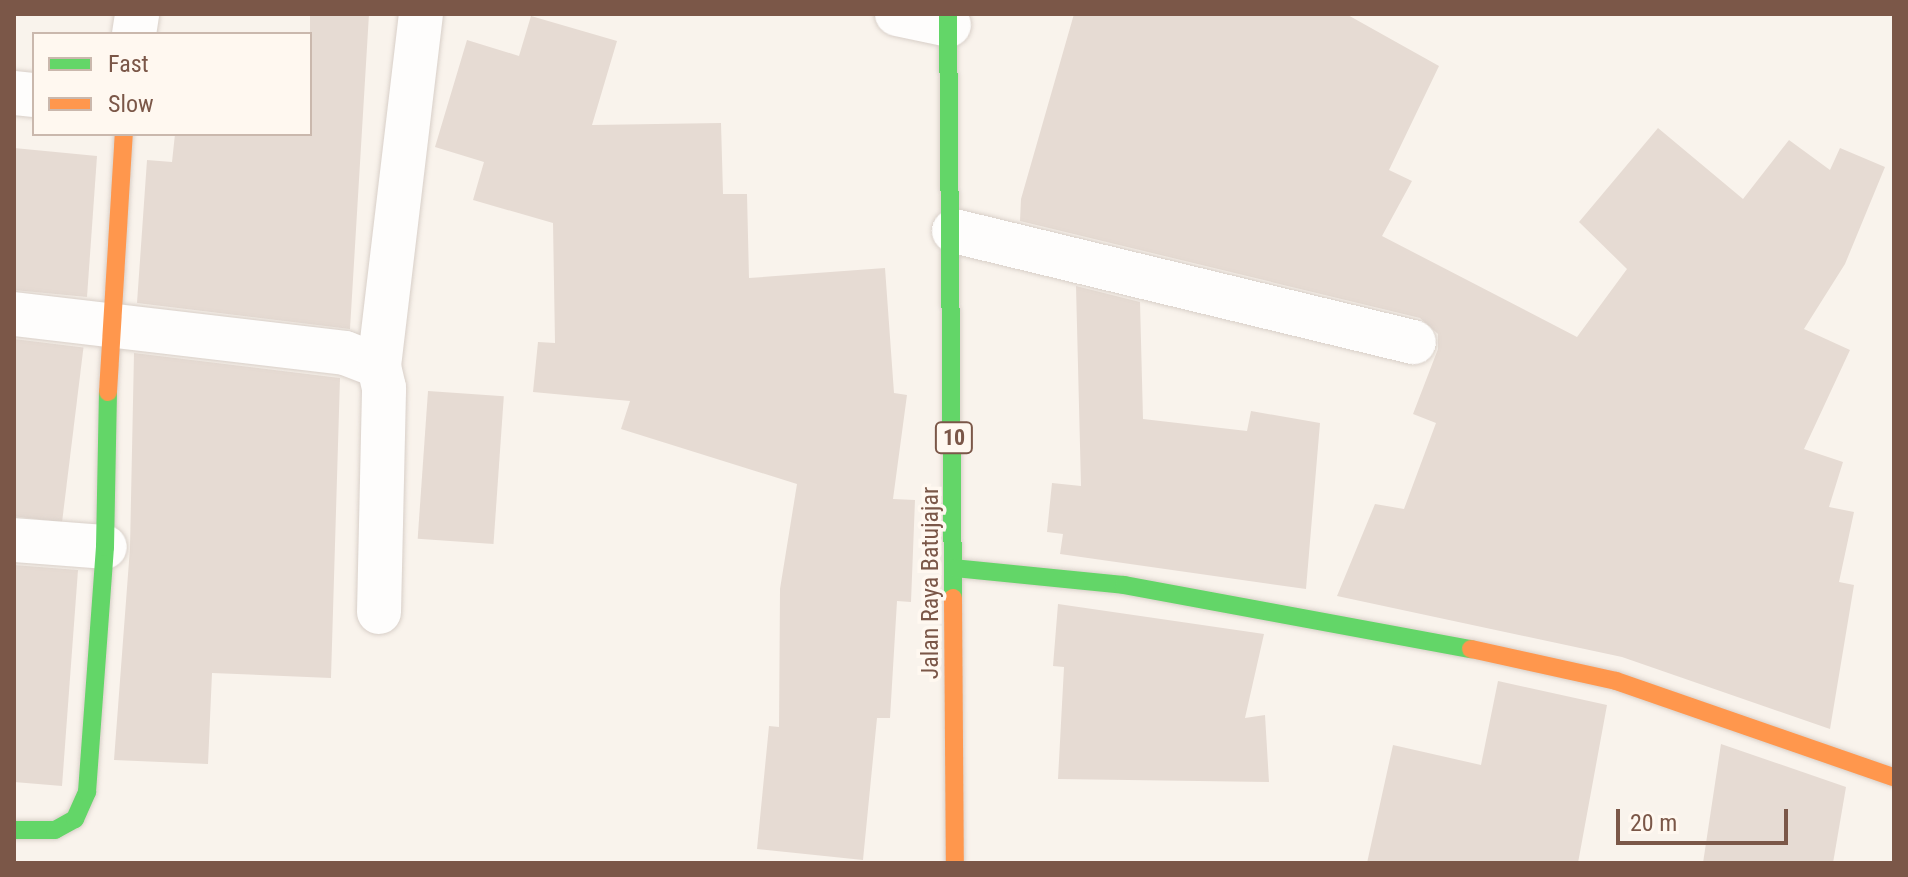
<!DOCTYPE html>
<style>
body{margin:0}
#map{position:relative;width:1908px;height:877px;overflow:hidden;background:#f9f3ec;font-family:"Roboto Condensed",sans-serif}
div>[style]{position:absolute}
.building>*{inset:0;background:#e6dbd3;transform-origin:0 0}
.roads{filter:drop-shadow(0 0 2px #d8cfc8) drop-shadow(0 0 2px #d8cfc8)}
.street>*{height:44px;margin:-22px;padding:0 22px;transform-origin:22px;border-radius:22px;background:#fefdfc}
.fast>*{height:18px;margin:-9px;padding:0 9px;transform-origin:9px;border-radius:9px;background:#63d668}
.slow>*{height:18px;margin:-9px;padding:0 9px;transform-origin:9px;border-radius:9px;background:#ff974d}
span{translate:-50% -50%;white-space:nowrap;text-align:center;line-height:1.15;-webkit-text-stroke:7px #fff8f0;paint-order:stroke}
.shield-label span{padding:2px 6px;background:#fff8f0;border:2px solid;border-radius:6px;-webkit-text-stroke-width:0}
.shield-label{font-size:22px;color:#7b5748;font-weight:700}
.street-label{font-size:24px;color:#7b5748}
.frame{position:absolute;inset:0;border:16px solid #7b5748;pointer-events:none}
.legend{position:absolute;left:32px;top:32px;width:280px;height:104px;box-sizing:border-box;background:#fff8f0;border:2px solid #cab8ad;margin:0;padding:10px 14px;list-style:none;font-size:24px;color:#7b5748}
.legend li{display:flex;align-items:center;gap:16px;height:40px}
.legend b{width:40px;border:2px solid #cab8ad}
.scale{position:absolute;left:1616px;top:809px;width:172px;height:36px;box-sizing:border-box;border:4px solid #7b5748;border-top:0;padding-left:10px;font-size:24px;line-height:28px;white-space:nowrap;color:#7b5748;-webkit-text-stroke:6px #fff8f0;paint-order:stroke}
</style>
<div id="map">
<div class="building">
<i style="clip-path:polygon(310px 14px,369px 14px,350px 329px,137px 303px,147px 160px,172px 162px,175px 134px,310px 134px)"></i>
<i style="clip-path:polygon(1074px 14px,1346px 14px,1439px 66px,1389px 170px,1412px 181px,1382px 236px,1577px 337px,1627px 269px,1579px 222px,1658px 128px,1743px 199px,1789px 140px,1830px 170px,1840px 148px,1885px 167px,1845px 264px,1804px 329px,1850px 350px,1804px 449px,1843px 462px,1829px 507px,1854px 512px,1839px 582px,1854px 585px,1830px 729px,1622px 657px,1337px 596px,1375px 504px,1404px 509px,1436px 423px,1413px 414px,1438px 349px,1438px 334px,1420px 318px,1020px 221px,1021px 199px)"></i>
<i style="clip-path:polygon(531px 16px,617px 41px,592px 125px,721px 123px,723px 194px,747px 194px,749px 278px,885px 268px,894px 393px,907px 395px,893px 499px,915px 500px,911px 602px,897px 601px,890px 718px,877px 718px,863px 860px,757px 849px,769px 726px,779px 727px,780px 589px,797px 484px,621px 429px,630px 401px,533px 392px,538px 342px,555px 343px,553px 223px,473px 200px,484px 162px,435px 147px,467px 40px,519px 56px)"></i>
<i style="clip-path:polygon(14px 148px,97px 156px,87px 297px,14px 290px)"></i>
<i style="clip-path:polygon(1076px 286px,1140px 302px,1143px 419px,1247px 431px,1251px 411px,1320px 423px,1306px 589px,1060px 554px,1063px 534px,1047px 532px,1052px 483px,1081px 486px)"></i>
<i style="left:14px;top:339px;width:70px;height:176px;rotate:7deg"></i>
<i style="clip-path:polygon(134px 353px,340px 378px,331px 678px,212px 673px,208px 764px,114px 760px,130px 548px)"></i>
<i style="left:428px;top:391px;width:76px;height:148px;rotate:4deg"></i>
<i style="clip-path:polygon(14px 565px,78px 570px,62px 786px,14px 782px)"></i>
<i style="clip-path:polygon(1058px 604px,1264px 634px,1245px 718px,1265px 715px,1269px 782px,1058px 779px,1064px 667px,1053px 666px)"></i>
<i style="clip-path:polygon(1498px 681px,1607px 705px,1578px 863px,1367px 863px,1393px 745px,1481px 765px)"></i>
<i style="clip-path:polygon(1721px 744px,1846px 787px,1833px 863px,1703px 863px)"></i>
</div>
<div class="roads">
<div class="street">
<i style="left:897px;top:14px;width:53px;rotate:11.9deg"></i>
<i style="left:134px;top:34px;width:20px;rotate:-81deg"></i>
<i style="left:14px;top:93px;width:20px;rotate:6deg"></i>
<i style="left:954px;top:231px;width:473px;rotate:13.6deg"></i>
<i style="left:14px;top:314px;width:333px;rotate:6.7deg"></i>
<i style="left:345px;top:353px;width:36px;rotate:21deg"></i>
<i style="left:14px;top:540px;width:91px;rotate:4.4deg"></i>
<i style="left:379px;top:612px;width:224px;rotate:-88.7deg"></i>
<i style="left:384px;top:388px;width:23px;rotate:-103deg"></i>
<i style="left:379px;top:366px;width:354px;rotate:-83.2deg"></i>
</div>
<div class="fast">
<i style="left:948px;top:14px;width:584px;rotate:89.51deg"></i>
<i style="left:954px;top:568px;width:171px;rotate:5.7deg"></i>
<i style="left:1124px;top:585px;width:353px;rotate:10.5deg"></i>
<i style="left:14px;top:830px;width:41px"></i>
<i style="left:55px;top:830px;width:23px;rotate:-29deg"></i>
<i style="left:75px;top:819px;width:30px;rotate:-66deg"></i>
<i style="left:87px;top:792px;width:246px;rotate:-85.8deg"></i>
<i style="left:105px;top:547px;width:155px;rotate:-88.9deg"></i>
</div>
<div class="slow">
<i style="left:108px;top:392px;width:258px;rotate:-86.5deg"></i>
<i style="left:953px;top:598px;width:265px;rotate:89.6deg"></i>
<i style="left:1471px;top:649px;width:148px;rotate:12.4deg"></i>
<i style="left:1616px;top:681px;width:294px;rotate:19.1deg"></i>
</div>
</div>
<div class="shield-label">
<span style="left:954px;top:438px">10</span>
</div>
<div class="street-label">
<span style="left:931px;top:583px;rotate:-90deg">Jalan Raya Batujajar</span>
</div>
<div class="frame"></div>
<ul class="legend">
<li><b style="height:10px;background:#63d668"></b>Fast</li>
<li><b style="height:10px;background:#ff974d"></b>Slow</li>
</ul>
<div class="scale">20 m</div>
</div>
